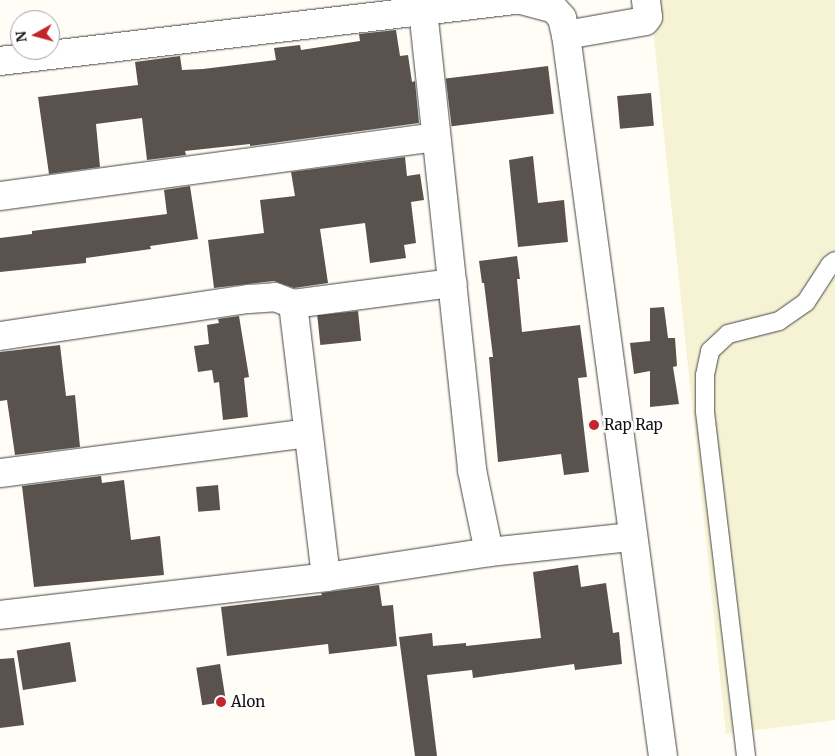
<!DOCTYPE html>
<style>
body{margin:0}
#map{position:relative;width:835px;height:756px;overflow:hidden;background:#fffdf5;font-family:Merriweather,serif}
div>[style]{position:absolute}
.farmland>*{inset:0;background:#f6f3d4}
.building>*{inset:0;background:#5a524d;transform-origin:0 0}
.roads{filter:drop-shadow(0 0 1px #444) drop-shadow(0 0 1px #444)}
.lane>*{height:18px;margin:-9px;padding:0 9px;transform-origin:9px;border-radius:9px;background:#fff}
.street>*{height:28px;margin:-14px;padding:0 14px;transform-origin:14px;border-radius:14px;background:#fff}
.dots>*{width:14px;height:14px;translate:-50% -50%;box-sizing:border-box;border:2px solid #fff;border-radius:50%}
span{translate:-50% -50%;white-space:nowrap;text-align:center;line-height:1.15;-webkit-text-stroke:5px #fff;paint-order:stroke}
.poi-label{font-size:15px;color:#111}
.left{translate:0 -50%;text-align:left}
.north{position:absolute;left:10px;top:10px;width:50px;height:50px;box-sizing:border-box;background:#fff;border:1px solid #a0a0a0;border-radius:50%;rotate:263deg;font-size:14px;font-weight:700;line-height:20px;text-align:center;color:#111}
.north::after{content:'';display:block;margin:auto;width:18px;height:22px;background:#c4262e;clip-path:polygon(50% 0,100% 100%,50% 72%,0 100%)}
</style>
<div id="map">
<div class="farmland">
<i style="clip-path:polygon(650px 0,835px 0,835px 720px,726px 734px)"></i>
</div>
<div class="building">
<i style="clip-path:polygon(396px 30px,400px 56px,408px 55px,412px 82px,415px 81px,419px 123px,250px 146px,250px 144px,185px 151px,186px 155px,147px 160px,142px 118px,96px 124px,100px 167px,49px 174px,38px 97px,138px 85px,135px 62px,180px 56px,182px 70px,203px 69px,276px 60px,274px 48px,300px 45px,301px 50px,360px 41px,359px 34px)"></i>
<i style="left:548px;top:66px;width:48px;height:103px;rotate:83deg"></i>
<i style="left:651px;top:93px;width:33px;height:34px;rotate:85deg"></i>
<i style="clip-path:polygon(533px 156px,538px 203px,564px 200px,568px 242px,518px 247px,509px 160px)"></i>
<i style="clip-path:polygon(405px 157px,407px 176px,420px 174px,424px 200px,411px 202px,416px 243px,404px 245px,406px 258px,370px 263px,365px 223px,320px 229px,328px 283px,294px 288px,274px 281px,214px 288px,208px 240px,264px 233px,260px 200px,295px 196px,291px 172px)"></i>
<i style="clip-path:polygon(190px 186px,198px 239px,150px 246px,151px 249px,86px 258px,86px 263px,0 272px,0 238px,32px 234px,32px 231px,167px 214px,164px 190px)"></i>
<i style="clip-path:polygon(517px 256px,520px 279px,517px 279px,522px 332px,580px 325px,587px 377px,578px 378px,589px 472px,564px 475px,561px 454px,498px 462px,489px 357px,493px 357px,484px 283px,482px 283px,479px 261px)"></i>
<i style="clip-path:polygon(664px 307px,668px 338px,675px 338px,677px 366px,673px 367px,679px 404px,650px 407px,650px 371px,634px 374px,630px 343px,650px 341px,650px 308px)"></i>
<i style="left:358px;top:311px;width:30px;height:41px;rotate:84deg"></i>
<i style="clip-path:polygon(239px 316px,249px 377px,244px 378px,248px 417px,223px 420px,219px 382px,214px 383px,212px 370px,198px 372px,194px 346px,209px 344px,207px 325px,219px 323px,218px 319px)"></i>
<i style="clip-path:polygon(60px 345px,66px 396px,75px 395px,80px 447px,15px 455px,7px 400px,0 401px,0 352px)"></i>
<i style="clip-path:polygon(101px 476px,102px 483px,124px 480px,131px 540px,160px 536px,164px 575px,34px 587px,22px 486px)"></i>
<i style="left:218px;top:485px;width:25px;height:22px;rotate:85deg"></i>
<i style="clip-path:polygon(578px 565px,581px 587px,606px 583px,613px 633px,619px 632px,622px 664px,575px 670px,574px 664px,473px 678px,472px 670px,427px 675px,437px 756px,415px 756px,399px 637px,432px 633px,433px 646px,466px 643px,466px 646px,541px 638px,533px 572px)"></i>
<i style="clip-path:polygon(379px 585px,382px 606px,393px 605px,397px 646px,329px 654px,328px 644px,227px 656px,221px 607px,322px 595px,321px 593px)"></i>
<i style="left:70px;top:642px;width:40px;height:54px;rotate:81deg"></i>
<i style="clip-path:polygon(14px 658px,24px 725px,0 728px,0 659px)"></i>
<i style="left:220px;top:664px;width:38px;height:24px;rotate:81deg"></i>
</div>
<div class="roads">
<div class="lane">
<i style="left:746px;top:756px;width:348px;rotate:-96.8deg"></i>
<i style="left:705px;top:410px;width:35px;rotate:-90deg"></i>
<i style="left:705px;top:375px;width:25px;rotate:-78deg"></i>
<i style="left:710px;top:351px;width:25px;rotate:-43deg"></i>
<i style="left:728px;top:334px;width:53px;rotate:-14.3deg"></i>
<i style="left:779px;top:321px;width:33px;rotate:-35deg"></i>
<i style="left:806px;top:302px;width:44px;rotate:-57deg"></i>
<i style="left:830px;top:265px;width:6px;rotate:-39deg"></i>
</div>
<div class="street">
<i style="left:521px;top:0;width:34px;rotate:15deg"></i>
<i style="left:554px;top:9px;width:12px;rotate:48deg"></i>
<i style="left:562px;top:18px;width:17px;rotate:77deg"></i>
<i style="left:566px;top:35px;width:727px;rotate:82.34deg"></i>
<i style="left:423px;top:10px;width:463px;rotate:83.9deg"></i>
<i style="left:472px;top:470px;width:84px;rotate:78.3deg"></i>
<i style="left:566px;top:35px;width:80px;rotate:-10deg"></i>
<i style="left:645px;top:21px;width:5px;rotate:-53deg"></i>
<i style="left:648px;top:17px;width:17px;rotate:-97deg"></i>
<i style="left:0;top:61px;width:519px;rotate:-6.76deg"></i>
<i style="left:0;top:196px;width:440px;rotate:-7.7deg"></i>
<i style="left:293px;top:304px;width:275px;rotate:83.1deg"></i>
<i style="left:0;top:336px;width:252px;rotate:-8.5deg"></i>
<i style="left:249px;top:299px;width:26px;rotate:-4deg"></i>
<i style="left:275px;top:297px;width:19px;rotate:21deg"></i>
<i style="left:293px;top:304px;width:161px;rotate:-7.5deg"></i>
<i style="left:0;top:473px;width:310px;rotate:-7.4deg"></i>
<i style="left:0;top:615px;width:328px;rotate:-6.6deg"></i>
<i style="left:326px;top:577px;width:165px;rotate:-8.7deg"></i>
<i style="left:489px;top:552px;width:144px;rotate:-6deg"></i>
</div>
</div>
<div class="dots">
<i style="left:594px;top:425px;background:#c4262e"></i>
<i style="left:221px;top:702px;background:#c4262e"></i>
</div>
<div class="poi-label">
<span class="left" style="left:604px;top:425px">Rap Rap</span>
<span class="left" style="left:231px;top:702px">Alon</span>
</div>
<div class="north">N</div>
</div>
